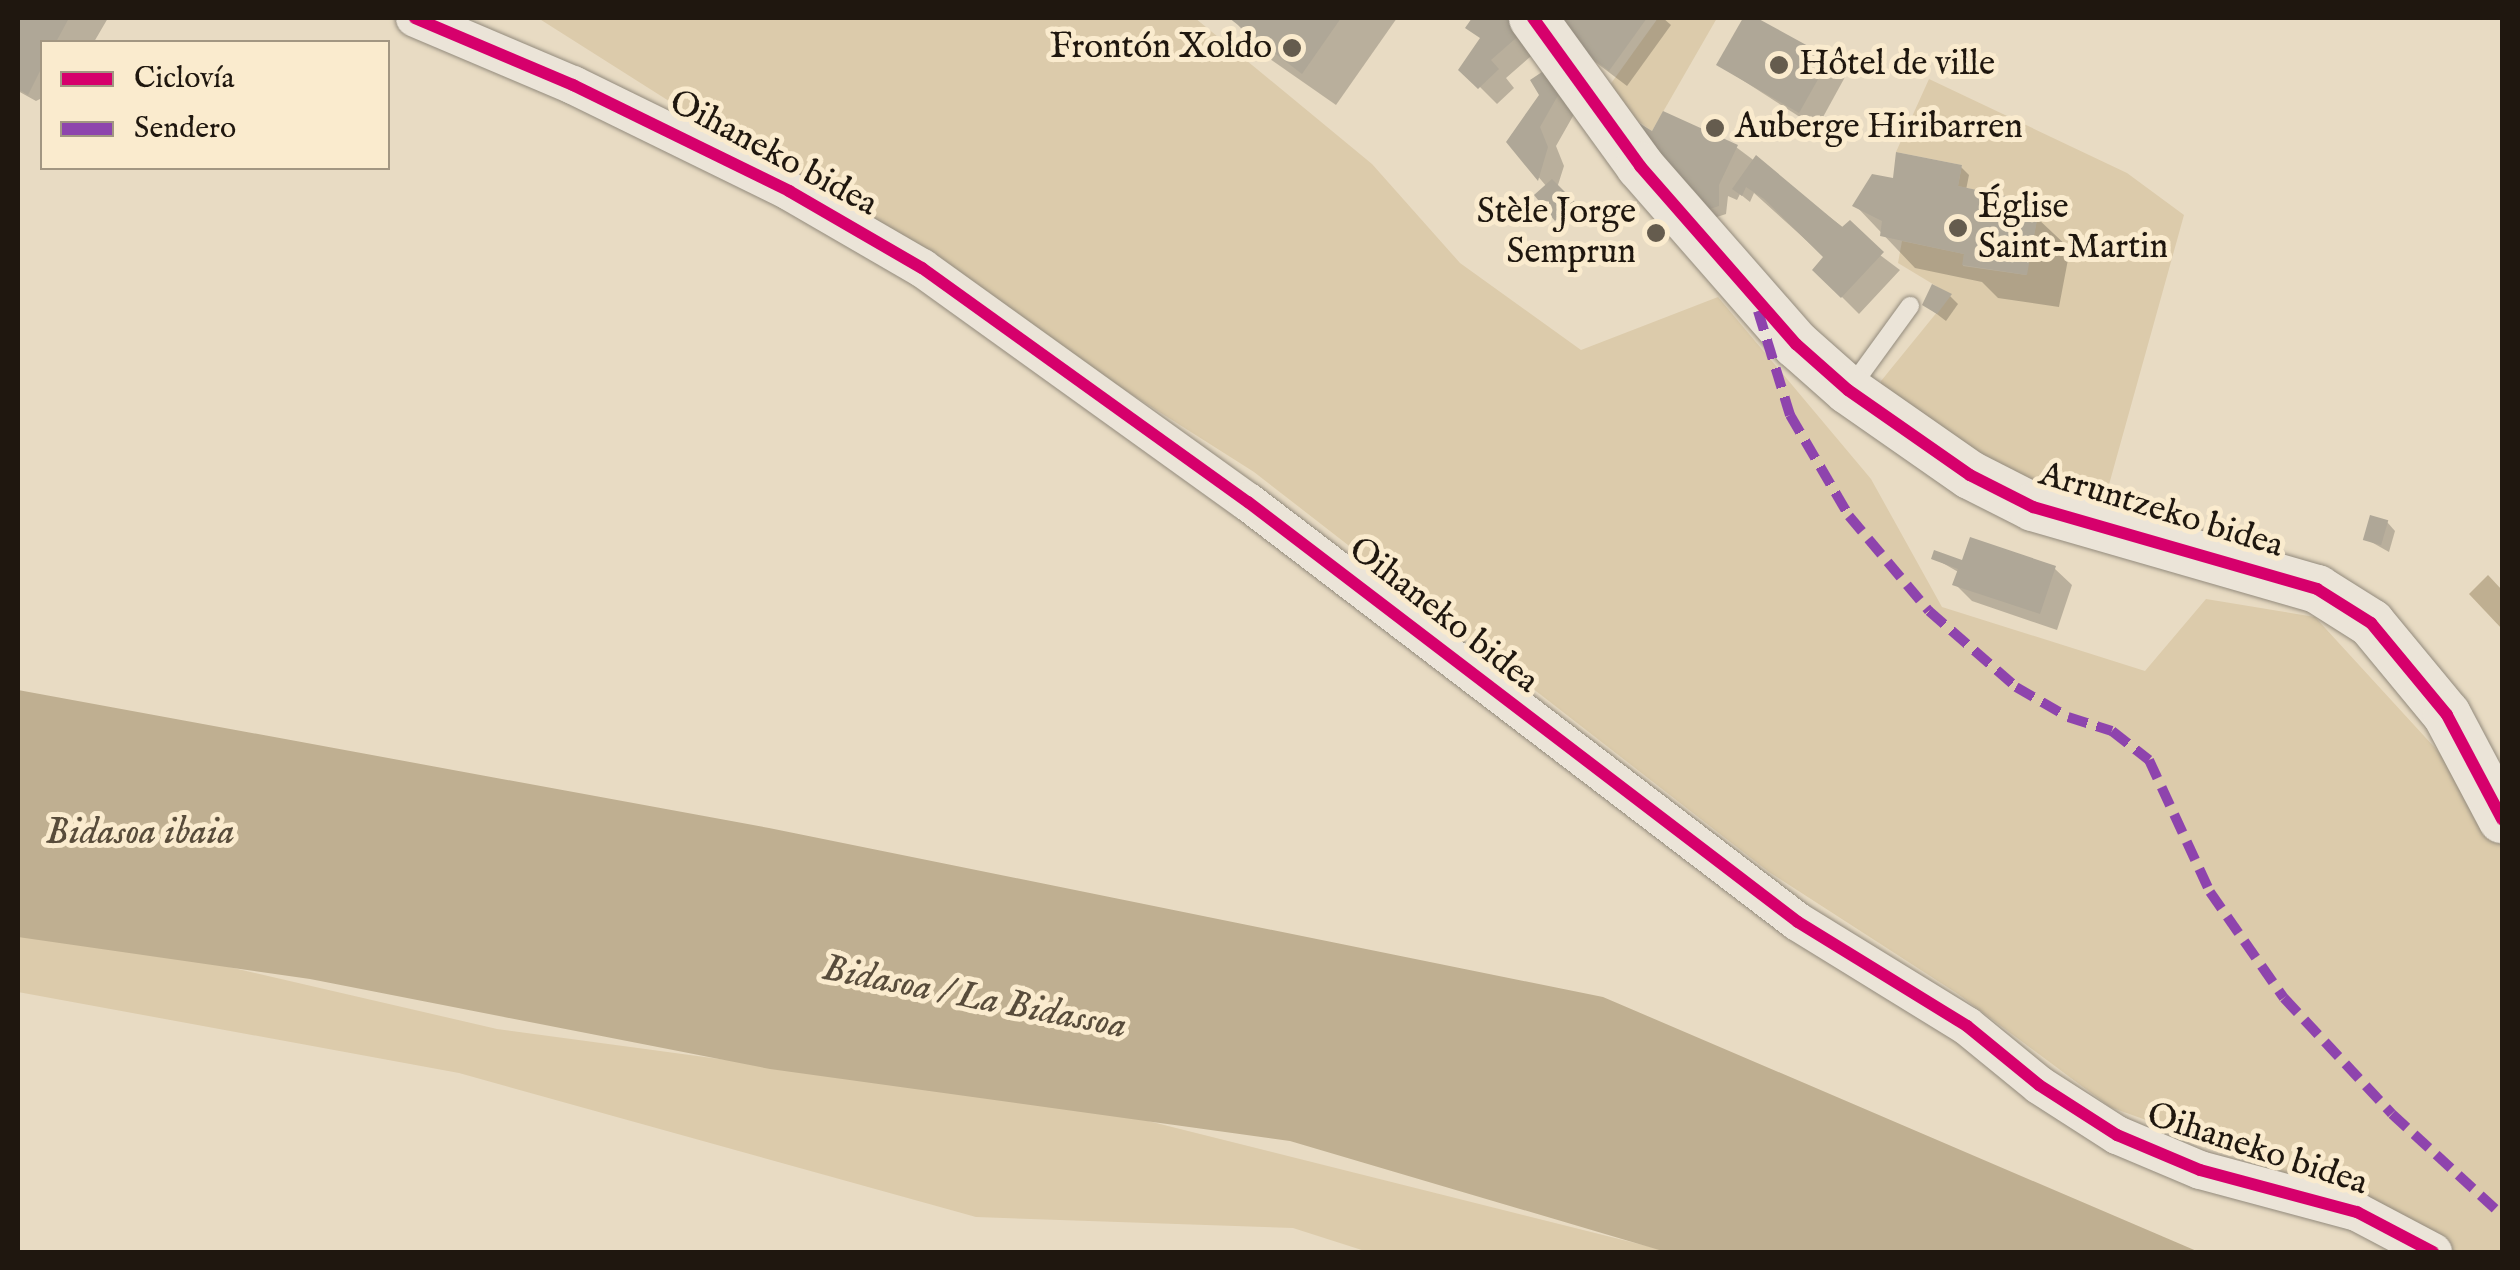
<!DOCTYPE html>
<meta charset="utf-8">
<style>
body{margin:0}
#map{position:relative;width:2520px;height:1270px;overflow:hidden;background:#e8dbc3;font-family:"IM FELL English",serif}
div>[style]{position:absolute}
.green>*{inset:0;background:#dccbab}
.water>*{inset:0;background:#bfaf91}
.shadow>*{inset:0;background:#0003}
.building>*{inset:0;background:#afa797;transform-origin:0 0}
.roads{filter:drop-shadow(0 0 2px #928a7c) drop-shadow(0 0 2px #928a7c)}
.service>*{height:18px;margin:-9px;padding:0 9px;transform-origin:9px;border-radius:9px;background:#ebe4d8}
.minor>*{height:38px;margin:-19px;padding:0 19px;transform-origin:19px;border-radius:19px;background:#ebe4d8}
.tertiary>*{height:48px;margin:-24px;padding:0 24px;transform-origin:24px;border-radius:24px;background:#ebe4d8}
.quiet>*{height:10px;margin-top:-5px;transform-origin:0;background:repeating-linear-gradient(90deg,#8e44ad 0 20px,transparent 0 30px)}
.cycleway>*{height:12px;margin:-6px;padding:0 6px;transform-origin:6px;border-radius:6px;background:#d6006c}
.dots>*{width:28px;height:28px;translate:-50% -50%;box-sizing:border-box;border:5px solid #faebce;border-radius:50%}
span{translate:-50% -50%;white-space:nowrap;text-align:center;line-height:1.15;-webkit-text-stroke:10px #faebce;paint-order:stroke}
.poi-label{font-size:35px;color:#1f170f}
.right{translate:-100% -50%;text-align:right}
.left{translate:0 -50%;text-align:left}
.street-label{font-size:35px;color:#1f170f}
.water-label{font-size:38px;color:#584c3b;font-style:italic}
.frame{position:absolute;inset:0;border:20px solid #1f170f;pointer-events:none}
.legend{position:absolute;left:40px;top:40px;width:350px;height:130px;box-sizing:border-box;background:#faebce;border:2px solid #a29682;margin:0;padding:12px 18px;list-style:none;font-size:30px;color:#1f170f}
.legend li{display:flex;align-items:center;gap:20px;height:50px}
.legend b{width:50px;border:2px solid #a29682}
</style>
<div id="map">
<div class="green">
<i style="clip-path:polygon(538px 18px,1195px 18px,1372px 164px,1460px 263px,1581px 350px,1718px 297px,1871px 479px,1942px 607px,2145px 671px,2206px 599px,2315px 617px,2502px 821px,2502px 1252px,2457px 1252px,2254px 1159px,2110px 1107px,1958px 994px,1769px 872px,1254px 472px)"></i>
<i style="clip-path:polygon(1658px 18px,1717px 18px,1652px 131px,1602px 96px)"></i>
<i style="clip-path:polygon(1929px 79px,2127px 173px,2184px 215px,2100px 517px,2010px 481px,1879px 392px,1881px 381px,1951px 295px,1898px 263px,1902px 241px,1964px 254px,1963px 266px,2026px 275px,2038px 215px,2018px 210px,2019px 199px,1958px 186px,1962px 165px,1896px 152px)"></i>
<i style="clip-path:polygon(18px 918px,497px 1029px,1112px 1112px,1671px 1252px,1368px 1252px,1293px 1228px,976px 1217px,459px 1073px,18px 992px)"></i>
</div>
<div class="water">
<i style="clip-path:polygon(2488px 575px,2502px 590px,2502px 629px,2469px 594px)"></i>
<i style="clip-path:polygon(18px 690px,769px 828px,1603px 997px,2199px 1252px,1666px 1252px,1290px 1141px,770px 1069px,310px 979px,18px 937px)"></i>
</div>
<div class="shadow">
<i style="clip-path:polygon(18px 18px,108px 18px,94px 42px,42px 42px,42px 98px,36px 101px,18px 91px)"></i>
<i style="clip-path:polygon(1232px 18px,1397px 18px,1336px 105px,1263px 54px)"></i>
<i style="clip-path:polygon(1475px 18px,1520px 18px,1539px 49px,1506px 78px,1514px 88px,1497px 104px,1462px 69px,1482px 39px,1469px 27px)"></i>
<i style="clip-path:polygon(1549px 18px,1663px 18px,1671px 25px,1627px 86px,1569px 42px)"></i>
<i style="clip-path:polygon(1746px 18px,1828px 60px,1845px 77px,1817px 128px,1719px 65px)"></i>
<i style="clip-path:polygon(1548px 71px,1577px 109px,1556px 146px,1564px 166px,1557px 188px,1581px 211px,1564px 227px,1547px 187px,1509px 142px,1542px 95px)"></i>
<i style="clip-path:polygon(1653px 135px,1736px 147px,1900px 270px,1859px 314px,1815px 270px,1826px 258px,1754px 193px,1750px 202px,1740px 194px,1737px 200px,1728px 196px,1726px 214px,1714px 218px)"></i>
<i style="clip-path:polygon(1961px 167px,1969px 175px,1966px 190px,2019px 201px,2070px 249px,2059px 307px,1998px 298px,1982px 282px,1915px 268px,1856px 206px,1895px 181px)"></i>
<i style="clip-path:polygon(1950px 296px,1958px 304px,1946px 321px,1925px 305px)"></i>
<i style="clip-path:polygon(2387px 522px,2395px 531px,2389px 552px,2366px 539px)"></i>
<i style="clip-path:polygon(1934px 558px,2054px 568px,2072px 585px,2057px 630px,1972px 601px,1955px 584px,1960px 573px)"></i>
</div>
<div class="building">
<i style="clip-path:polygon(18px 18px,69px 18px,56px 42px,42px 42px,42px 67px,28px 95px,18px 89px)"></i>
<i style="clip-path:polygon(1229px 18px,1341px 18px,1302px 74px)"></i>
<i style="clip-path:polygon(1472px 18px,1516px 18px,1524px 31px,1491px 60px,1499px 69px,1478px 89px,1458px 70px,1480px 38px,1465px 28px)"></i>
<i style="clip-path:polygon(1544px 18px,1647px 18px,1609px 71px)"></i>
<i style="clip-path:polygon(1743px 18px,1757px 18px,1830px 58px,1799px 113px,1716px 65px)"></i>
<i style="clip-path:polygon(1548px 68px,1561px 90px,1540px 127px,1548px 147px,1538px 181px,1506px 142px,1539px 95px,1530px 80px)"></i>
<i style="clip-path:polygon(1663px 111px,1738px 145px,1719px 185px,1719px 206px,1704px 211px,1628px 116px,1652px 131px)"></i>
<i style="clip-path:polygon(1896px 152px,1962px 165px,1958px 186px,2020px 199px,2018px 210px,2038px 214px,2027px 275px,1962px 265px,1964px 254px,1880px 236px,1882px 221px,1852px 206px,1872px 174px,1893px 178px)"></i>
<i style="clip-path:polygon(1756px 155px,1842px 227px,1850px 220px,1884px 252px,1841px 298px,1812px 270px,1823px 257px,1764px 199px,1746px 187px,1742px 196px,1732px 189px)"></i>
<i style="clip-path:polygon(1552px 179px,1575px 202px,1555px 221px,1534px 195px)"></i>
<i style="clip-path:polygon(1932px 284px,1952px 294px,1937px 314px,1922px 305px)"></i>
<i style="left:2370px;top:515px;width:19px;height:26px;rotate:16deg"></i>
<i style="clip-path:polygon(1970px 537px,2056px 566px,2040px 614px,1952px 585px,1958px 569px,1931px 559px,1934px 550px,1962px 560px)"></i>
</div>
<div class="roads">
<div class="service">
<i style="left:1849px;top:390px;width:104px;rotate:-54deg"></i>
</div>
<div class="minor">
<i style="left:415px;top:18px;width:172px;rotate:23deg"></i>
<i style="left:573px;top:85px;width:241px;rotate:26.1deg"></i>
<i style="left:789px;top:191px;width:154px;rotate:30.1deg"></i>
<i style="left:922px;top:268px;width:401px;rotate:35.7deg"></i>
<i style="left:1248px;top:502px;width:692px;rotate:37.37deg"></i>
<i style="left:1798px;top:922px;width:198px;rotate:31.6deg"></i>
<i style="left:1967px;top:1026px;width:93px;rotate:39.3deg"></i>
<i style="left:2039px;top:1085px;width:93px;rotate:32.7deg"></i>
<i style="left:2117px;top:1135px;width:90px;rotate:22.9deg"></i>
<i style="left:2200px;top:1170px;width:163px;rotate:15deg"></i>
<i style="left:2357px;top:1212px;width:86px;rotate:27.8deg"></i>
</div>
<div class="tertiary">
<i style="left:1533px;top:18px;width:183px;rotate:54.1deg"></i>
<i style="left:1640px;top:166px;width:237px;rotate:48.8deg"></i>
<i style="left:1796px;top:344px;width:69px;rotate:41.5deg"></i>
<i style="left:1848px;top:390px;width:149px;rotate:34.9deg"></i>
<i style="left:1970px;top:475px;width:71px;rotate:26.9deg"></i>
<i style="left:2033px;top:507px;width:296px;rotate:16.1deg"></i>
<i style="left:2317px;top:589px;width:64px;rotate:32.2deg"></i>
<i style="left:2371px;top:623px;width:119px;rotate:50.4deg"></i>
<i style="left:2447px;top:715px;width:118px;rotate:62.1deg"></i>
</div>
</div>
<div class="quiet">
<i style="left:1758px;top:311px;width:109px;rotate:72.9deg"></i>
<i style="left:1790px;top:415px;width:117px;rotate:59.7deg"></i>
<i style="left:1849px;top:516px;width:124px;rotate:49.9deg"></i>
<i style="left:1929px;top:611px;width:116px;rotate:41.1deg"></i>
<i style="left:2016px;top:687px;width:60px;rotate:30deg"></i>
<i style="left:2068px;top:717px;width:46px;rotate:17.7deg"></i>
<i style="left:2112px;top:731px;width:47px;rotate:38.1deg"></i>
<i style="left:2149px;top:760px;width:145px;rotate:65.2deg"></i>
<i style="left:2210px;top:892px;width:129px;rotate:55.1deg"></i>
<i style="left:2284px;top:998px;width:158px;rotate:47deg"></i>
<i style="left:2392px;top:1114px;width:149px;rotate:42.6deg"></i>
</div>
<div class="cycleway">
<i style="left:415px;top:18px;width:172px;rotate:23deg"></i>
<i style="left:573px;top:85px;width:241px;rotate:26.1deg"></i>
<i style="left:789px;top:191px;width:154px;rotate:30.1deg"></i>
<i style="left:922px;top:268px;width:401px;rotate:35.7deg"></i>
<i style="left:1248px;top:502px;width:692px;rotate:37.37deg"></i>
<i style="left:1798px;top:922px;width:198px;rotate:31.6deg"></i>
<i style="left:1967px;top:1026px;width:93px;rotate:39.3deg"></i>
<i style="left:2039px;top:1085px;width:93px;rotate:32.7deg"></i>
<i style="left:2117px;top:1135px;width:90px;rotate:22.9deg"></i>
<i style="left:2200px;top:1170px;width:163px;rotate:15deg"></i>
<i style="left:2357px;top:1212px;width:86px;rotate:27.8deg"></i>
<i style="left:1533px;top:18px;width:183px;rotate:54.1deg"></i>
<i style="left:1640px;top:166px;width:237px;rotate:48.8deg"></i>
<i style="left:1796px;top:344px;width:69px;rotate:41.5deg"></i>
<i style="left:1848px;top:390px;width:149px;rotate:34.9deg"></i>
<i style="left:1970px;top:475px;width:71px;rotate:26.9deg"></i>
<i style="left:2033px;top:507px;width:296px;rotate:16.1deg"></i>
<i style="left:2317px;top:589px;width:64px;rotate:32.2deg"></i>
<i style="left:2371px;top:623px;width:119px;rotate:50.4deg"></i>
<i style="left:2447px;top:715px;width:118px;rotate:62.1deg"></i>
</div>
<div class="dots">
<i style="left:1292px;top:48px;background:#655c4e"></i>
<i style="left:1779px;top:65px;background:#655c4e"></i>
<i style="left:1715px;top:128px;background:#655c4e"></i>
<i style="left:1958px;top:228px;background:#655c4e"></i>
<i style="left:1656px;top:233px;background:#655c4e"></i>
</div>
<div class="poi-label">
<span class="right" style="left:1272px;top:48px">Frontón Xoldo</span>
<span class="left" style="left:1799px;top:65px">Hôtel de ville</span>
<span class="left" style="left:1735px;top:128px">Auberge Hiribarren</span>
<span class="left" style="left:1978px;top:228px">Église<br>Saint-Martin</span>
<span class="right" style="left:1636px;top:233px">Stèle Jorge<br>Semprun</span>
</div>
<div class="street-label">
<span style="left:773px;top:154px;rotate:28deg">Oihaneko bidea</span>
<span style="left:2161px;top:511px;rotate:17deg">Arruntzeko bidea</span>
<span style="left:1443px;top:616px;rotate:38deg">Oihaneko bidea</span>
<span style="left:2257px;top:1150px;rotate:18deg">Oihaneko bidea</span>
</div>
<div class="water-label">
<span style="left:140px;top:834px">Bidasoa ibaia</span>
<span style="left:974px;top:999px;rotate:11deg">Bidasoa / La Bidassoa</span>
</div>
<div class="frame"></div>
<ul class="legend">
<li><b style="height:12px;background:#d6006c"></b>Ciclovía</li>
<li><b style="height:12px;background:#8e44ad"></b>Sendero</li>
</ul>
</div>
